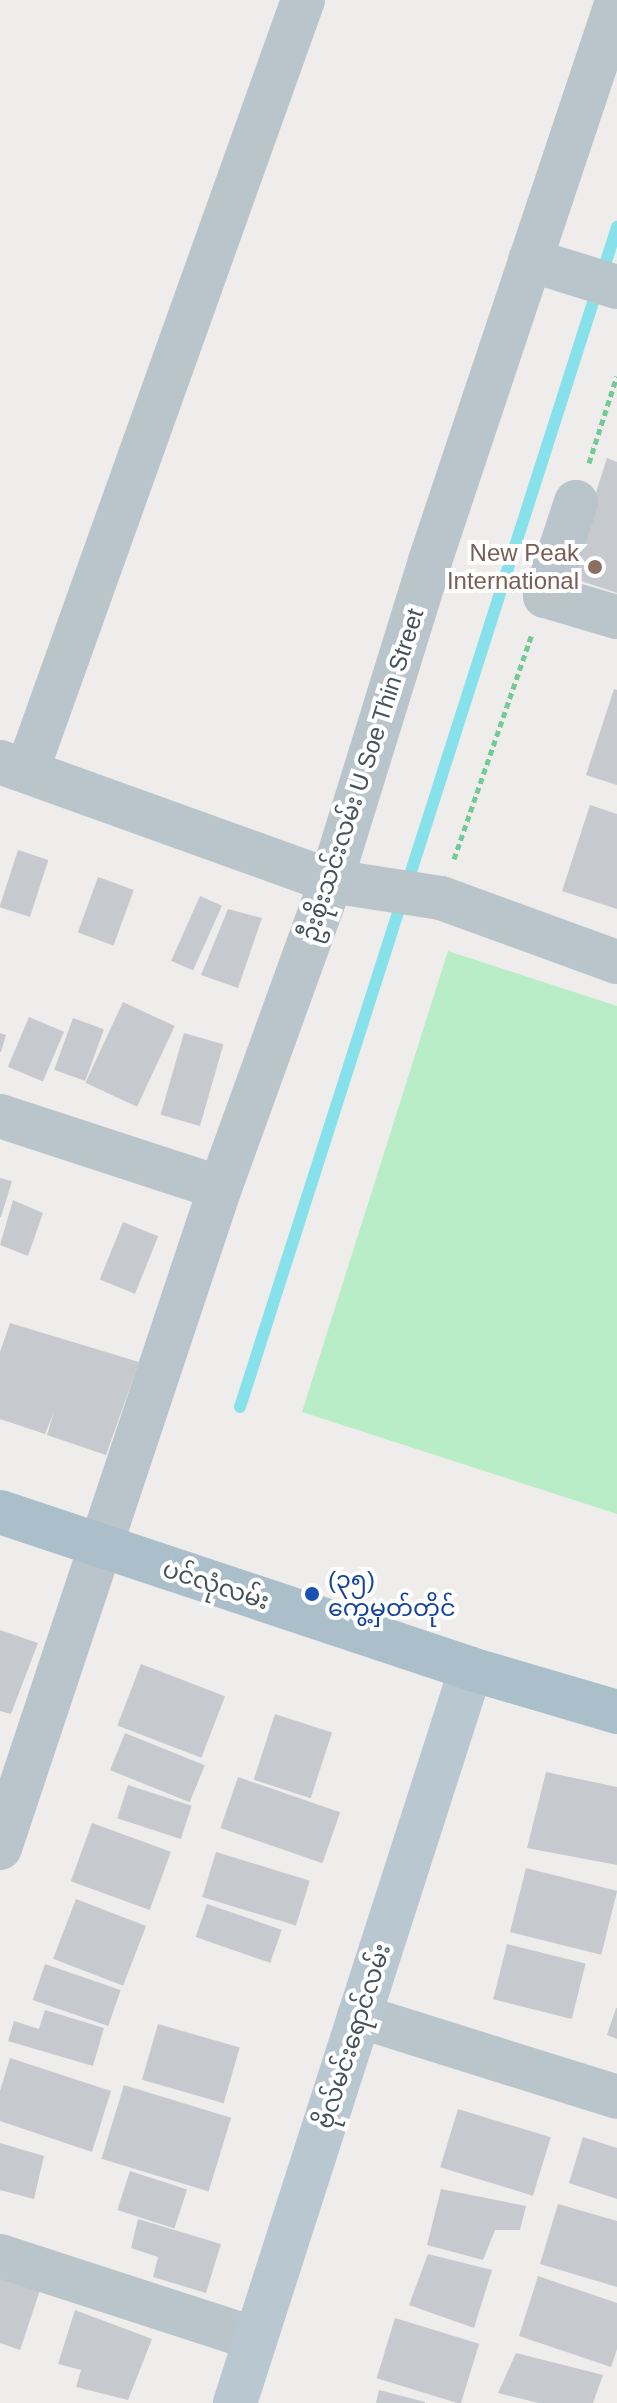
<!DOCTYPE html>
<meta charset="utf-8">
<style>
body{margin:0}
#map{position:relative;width:617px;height:2403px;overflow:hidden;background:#efecec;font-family:Arial,"Noto Sans Myanmar",sans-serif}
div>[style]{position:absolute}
.green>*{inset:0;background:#b9edc7}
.stream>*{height:12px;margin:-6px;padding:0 6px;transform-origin:6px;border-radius:6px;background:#86e1ea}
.building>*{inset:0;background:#c6cacf;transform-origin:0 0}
.path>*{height:5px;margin-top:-2.5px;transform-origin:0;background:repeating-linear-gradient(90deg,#72cb94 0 6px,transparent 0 10px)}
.street>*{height:44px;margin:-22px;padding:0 22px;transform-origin:22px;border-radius:22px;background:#bac5cb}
.secondary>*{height:44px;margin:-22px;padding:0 22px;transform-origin:22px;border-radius:22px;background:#b9c7d0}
.primary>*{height:44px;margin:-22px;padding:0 22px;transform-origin:22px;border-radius:22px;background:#abbfcb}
.dots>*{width:22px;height:22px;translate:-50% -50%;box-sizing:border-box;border:4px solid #fff;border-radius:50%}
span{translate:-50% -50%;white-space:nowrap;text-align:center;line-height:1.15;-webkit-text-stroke:8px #fff;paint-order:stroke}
.education-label{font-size:24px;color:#785e54}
.right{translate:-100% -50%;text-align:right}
.street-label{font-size:24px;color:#455259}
.transit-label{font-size:24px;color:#164399}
.left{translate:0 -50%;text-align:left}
</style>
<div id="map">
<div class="green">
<i style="clip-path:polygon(448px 951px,617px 1006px,617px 1514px,302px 1412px)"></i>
</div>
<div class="stream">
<i style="left:240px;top:1407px;width:1239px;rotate:-72.28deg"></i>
</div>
<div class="building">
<i style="clip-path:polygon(607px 458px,617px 462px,617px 593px,569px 577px)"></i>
<i style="clip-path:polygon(614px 689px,617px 690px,617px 785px,586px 775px)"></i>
<i style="clip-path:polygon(590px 805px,617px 814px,617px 909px,562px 891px)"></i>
<i style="left:18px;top:850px;width:32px;height:60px;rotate:18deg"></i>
<i style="left:98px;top:877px;width:38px;height:59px;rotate:20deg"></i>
<i style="left:200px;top:896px;width:24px;height:71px;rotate:24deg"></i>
<i style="clip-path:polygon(228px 909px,262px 918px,238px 988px,201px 975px)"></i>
<i style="left:123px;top:1002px;width:57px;height:89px;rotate:25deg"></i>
<i style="left:29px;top:1017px;width:38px;height:54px;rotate:23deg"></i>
<i style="left:73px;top:1018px;width:33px;height:55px;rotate:20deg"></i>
<i style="clip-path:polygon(0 1033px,6px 1035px,1px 1052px,0 1052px)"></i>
<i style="left:184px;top:1033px;width:41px;height:85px;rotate:16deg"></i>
<i style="clip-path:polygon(0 1178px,12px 1181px,1px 1217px,0 1217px)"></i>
<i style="clip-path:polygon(13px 1200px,43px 1213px,28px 1256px,0 1245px)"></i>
<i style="left:123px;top:1222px;width:38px;height:62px;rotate:22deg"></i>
<i style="clip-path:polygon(10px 1323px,139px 1362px,106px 1455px,47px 1435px,54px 1412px,45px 1434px,0 1419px,0 1352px)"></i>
<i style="clip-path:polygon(0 1630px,38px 1643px,11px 1714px,0 1711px)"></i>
<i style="left:141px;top:1664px;width:90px;height:66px;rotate:21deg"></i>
<i style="left:275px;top:1714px;width:60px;height:69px;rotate:18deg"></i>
<i style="left:125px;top:1733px;width:86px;height:40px;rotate:22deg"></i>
<i style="clip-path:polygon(546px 1772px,617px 1787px,617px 1865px,527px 1848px)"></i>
<i style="left:238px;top:1777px;width:108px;height:54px;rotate:19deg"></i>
<i style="left:128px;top:1785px;width:67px;height:35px;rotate:18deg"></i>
<i style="left:92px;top:1823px;width:84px;height:62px;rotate:20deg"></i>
<i style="left:216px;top:1852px;width:98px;height:47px;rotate:17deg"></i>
<i style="left:526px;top:1868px;width:94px;height:66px;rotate:14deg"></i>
<i style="left:76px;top:1899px;width:75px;height:64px;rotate:21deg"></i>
<i style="left:207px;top:1904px;width:79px;height:35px;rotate:19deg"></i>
<i style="left:507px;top:1944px;width:81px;height:57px;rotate:14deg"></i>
<i style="left:45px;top:1964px;width:80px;height:38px;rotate:19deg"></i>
<i style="clip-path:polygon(616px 2008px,617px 2008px,617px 2039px,607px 2035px)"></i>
<i style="clip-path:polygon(45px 2010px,104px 2028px,93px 2066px,8px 2041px,14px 2021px,39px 2029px)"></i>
<i style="left:158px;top:2024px;width:85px;height:58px;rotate:16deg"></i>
<i style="clip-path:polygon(10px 2058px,111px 2091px,92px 2152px,0 2121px,0 2091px)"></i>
<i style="left:124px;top:2085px;width:112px;height:77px;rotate:17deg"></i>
<i style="left:458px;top:2109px;width:97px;height:61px;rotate:17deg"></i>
<i style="clip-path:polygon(583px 2137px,617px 2148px,617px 2199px,569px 2183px)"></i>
<i style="clip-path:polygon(0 2143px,44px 2156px,34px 2199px,0 2190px)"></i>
<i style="left:130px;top:2171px;width:60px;height:41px;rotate:18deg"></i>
<i style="clip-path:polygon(441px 2189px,526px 2206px,520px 2230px,495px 2230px,483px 2260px,427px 2245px)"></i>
<i style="clip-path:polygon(558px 2204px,617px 2221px,617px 2287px,540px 2264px)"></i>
<i style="clip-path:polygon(138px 2219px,221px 2244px,206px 2293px,153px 2277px,158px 2257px,131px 2248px)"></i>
<i style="clip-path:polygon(428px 2254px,492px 2270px,474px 2328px,409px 2305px)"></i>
<i style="clip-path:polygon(538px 2276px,617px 2303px,617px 2349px,611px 2367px,519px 2336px)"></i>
<i style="clip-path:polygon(0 2277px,40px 2290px,20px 2350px,0 2343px)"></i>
<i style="clip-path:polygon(75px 2310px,152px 2339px,128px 2400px,76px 2387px,81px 2370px,58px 2364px)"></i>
<i style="left:395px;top:2318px;width:88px;height:63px;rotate:17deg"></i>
<i style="clip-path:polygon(516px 2353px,603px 2375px,593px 2403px,539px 2403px,498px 2393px)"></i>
<i style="clip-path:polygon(379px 2390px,425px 2402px,425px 2403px,376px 2403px)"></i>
</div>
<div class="path">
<i style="left:589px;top:463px;width:91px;rotate:-72.2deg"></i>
<i style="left:454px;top:859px;width:238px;rotate:-70.9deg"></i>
</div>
<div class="street">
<i style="left:530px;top:260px;width:91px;rotate:17.2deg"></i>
<i style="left:576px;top:502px;width:99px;rotate:108.3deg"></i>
<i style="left:545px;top:596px;width:75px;rotate:16.3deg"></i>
<i style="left:0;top:762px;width:352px;rotate:19.8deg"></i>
<i style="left:331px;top:881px;width:111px;rotate:8.8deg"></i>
<i style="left:441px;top:898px;width:187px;rotate:20deg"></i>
<i style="left:27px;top:771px;width:819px;rotate:-70.3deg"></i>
<i style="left:0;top:1116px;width:231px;rotate:18.1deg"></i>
<i style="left:0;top:1848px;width:696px;rotate:-71.57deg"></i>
<i style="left:220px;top:1188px;width:326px;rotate:-70.1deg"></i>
<i style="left:331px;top:881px;width:335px;rotate:-72.8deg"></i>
<i style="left:430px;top:561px;width:590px;rotate:-71.53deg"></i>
<i style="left:359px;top:2016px;width:270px;rotate:17.4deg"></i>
<i style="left:0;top:2256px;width:268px;rotate:18deg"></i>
</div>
<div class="secondary">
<i style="left:235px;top:2403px;width:771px;rotate:-72.18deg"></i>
</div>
<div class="primary">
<i style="left:0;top:1512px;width:496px;rotate:18.4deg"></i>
<i style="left:471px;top:1669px;width:152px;rotate:16.4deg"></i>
</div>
<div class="dots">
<i style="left:595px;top:567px;background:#8d6e63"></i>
<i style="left:312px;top:1594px;background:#1a4fb4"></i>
</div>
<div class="education-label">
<span class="right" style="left:579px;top:567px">New Peak<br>International</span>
</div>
<div class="street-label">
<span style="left:362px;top:775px;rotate:-72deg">ဦးစိုးသင်းလမ်း U Soe Thin Street</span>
<span style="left:216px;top:1585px;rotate:18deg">ပင်လုံလမ်း</span>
<span style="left:353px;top:2036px;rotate:-72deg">ဗိုလ်မင်းရောင်လမ်း</span>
</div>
<div class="transit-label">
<span class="left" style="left:328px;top:1594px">(၃၅)<br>ကွေ့မှတ်တိုင်</span>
</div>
</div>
